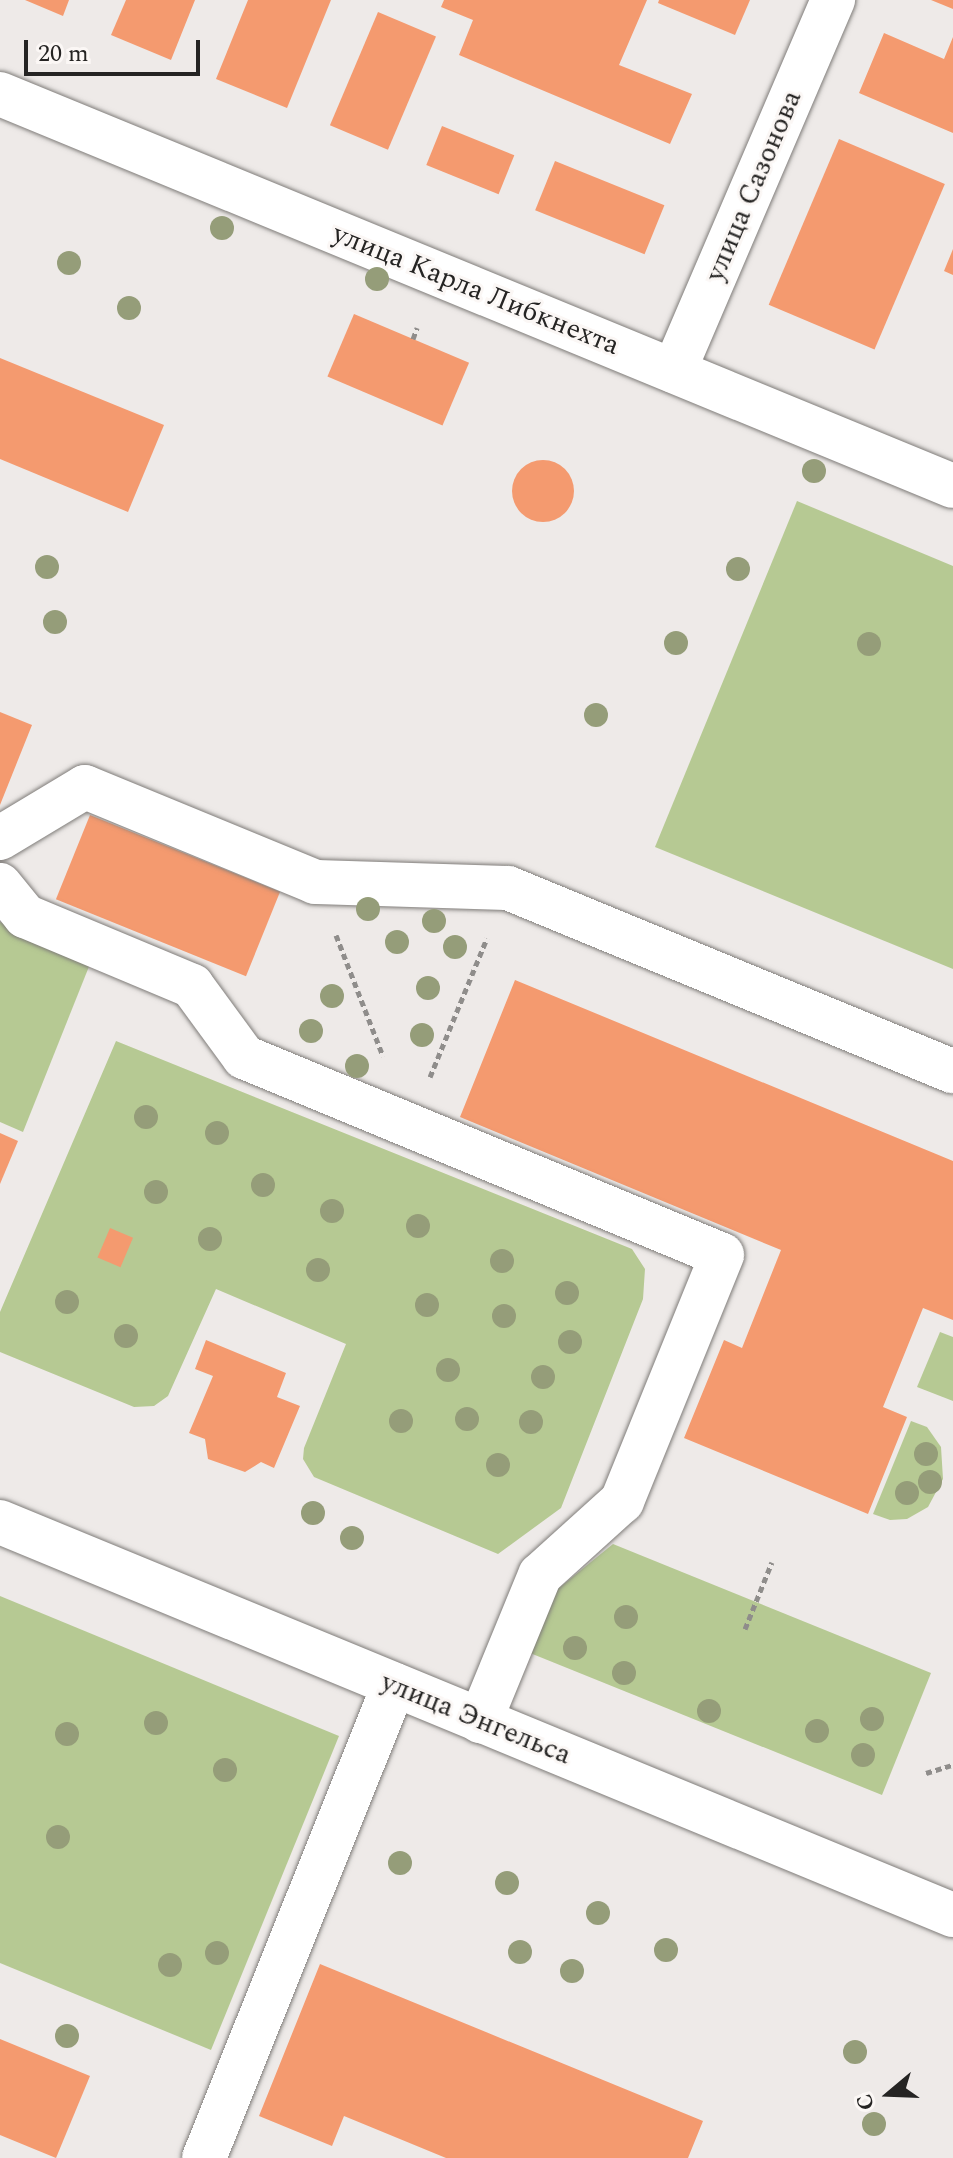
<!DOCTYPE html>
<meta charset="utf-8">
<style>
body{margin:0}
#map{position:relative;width:953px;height:2158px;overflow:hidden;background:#eeeae8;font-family:Spectral,serif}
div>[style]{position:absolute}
.green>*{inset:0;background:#b6c993}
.building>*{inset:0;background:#f49a6f;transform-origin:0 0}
.round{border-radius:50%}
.path>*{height:5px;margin-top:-2.5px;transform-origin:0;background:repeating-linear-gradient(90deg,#8f8d8b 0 6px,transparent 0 10px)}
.roads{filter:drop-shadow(0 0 2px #7f7c79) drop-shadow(0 0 2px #7f7c79)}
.minor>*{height:44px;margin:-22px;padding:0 22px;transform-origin:22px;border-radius:22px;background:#fff}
.trees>*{width:24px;height:24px;margin:-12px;border-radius:50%;background:#959d79}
span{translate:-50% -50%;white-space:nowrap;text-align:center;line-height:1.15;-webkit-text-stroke:6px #fbf7f5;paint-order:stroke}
.street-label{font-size:28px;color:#252423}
.north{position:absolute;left:849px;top:2054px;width:80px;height:80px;-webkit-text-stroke:6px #fbf7f5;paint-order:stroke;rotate:251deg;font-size:22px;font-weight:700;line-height:32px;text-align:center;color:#252423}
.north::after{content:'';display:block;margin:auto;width:28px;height:36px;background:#252423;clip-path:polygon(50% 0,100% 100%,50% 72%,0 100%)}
.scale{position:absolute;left:24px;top:40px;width:176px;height:36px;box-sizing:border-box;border:4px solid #252423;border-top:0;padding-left:10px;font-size:24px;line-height:28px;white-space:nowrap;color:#252423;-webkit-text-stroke:6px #fbf7f5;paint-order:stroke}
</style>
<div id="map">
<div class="green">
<i style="clip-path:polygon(797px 501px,953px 566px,953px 969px,655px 847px)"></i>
<i style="clip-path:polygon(0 922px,92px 959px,23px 1132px,0 1122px)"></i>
<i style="clip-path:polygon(116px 1041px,632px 1249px,645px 1269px,643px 1299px,561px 1508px,498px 1554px,314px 1477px,303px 1459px,304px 1448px,346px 1344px,216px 1289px,168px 1396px,154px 1406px,134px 1407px,0 1352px,0 1312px)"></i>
<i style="clip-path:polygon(940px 1332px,953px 1337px,953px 1401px,917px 1387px)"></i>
<i style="clip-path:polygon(911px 1421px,927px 1427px,941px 1447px,943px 1479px,928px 1507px,907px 1519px,890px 1520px,873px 1514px)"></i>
<i style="clip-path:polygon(613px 1544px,931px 1673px,882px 1795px,530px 1653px,554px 1592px)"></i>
<i style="clip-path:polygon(0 1596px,339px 1736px,211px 2050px,0 1963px)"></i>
</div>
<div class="building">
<i style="clip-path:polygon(25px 0,69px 0,63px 16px)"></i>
<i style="clip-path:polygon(126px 0,195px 0,171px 60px,111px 35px)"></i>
<i style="clip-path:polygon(248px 0,331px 0,287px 108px,216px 79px)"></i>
<i style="clip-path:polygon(444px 0,647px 0,619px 65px,692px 94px,670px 144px,459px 55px,473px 20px,441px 7px)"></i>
<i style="clip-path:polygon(659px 0,750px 0,735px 35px,658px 3px)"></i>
<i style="clip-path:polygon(931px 0,953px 0,953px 9px)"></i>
<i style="left:378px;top:12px;width:63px;height:123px;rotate:23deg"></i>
<i style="clip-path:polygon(884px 33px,944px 59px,953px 37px,953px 133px,859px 93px)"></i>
<i style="left:442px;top:126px;width:78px;height:42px;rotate:22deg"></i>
<i style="left:839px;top:139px;width:115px;height:180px;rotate:23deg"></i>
<i style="left:555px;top:161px;width:118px;height:53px;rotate:22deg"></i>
<i style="clip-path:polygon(953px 249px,953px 275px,944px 271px)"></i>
<i style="left:354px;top:314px;width:125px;height:68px;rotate:23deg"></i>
<i style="clip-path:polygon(0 358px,164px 425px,128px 512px,0 459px)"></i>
<i class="round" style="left:512px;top:460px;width:62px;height:62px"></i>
<i style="clip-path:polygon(0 712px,32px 725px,0 805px)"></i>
<i style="left:90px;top:815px;width:205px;height:91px;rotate:22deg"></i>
<i style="clip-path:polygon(515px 980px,953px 1161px,953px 1320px,923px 1308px,883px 1407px,907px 1417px,868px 1514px,684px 1438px,724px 1340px,742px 1348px,781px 1250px,460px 1117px)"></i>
<i style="clip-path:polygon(0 1133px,18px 1141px,0 1184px)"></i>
<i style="left:110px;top:1228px;width:25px;height:32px;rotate:23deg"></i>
<i style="clip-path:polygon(206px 1340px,286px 1373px,277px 1397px,300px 1406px,274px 1468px,261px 1462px,245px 1472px,208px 1459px,205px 1439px,189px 1433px,213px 1376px,195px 1369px)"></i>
<i style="clip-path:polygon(320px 1964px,703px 2121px,688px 2158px,446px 2158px,344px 2116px,332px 2146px,259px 2116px)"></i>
<i style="clip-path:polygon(0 2039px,90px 2076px,56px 2158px,0 2135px)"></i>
</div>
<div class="path">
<i style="left:413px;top:339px;width:12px;rotate:-70deg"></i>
<i style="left:336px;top:935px;width:130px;rotate:68.8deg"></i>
<i style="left:430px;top:1077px;width:150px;rotate:-67.7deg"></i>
<i style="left:745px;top:1629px;width:72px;rotate:-68.1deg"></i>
<i style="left:926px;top:1773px;width:28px;rotate:-17deg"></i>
</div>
<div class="roads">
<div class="minor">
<i style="left:0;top:94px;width:1030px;rotate:22.36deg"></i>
<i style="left:674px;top:371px;width:404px;rotate:-66.8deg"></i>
<i style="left:0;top:838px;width:99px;rotate:-31deg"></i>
<i style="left:85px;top:787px;width:249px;rotate:22.4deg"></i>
<i style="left:315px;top:882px;width:193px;rotate:1.8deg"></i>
<i style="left:508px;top:888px;width:481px;rotate:22.4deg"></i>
<i style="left:0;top:885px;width:40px;rotate:51deg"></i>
<i style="left:25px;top:916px;width:181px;rotate:22.7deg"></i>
<i style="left:192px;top:986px;width:88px;rotate:53.8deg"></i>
<i style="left:244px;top:1057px;width:517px;rotate:22.5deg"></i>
<i style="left:722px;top:1255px;width:266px;rotate:112.1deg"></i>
<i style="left:622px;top:1501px;width:110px;rotate:137.9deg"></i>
<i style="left:540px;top:1575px;width:158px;rotate:112.3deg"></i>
<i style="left:0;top:1522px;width:1031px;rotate:22.41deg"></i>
<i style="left:204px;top:2158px;width:510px;rotate:-68.12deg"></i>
</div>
</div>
<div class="trees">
<i style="left:222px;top:228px"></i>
<i style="left:69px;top:263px"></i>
<i style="left:377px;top:279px"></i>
<i style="left:129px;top:308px"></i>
<i style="left:814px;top:471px"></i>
<i style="left:47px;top:567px"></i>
<i style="left:738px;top:569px"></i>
<i style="left:55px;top:622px"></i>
<i style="left:676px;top:643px"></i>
<i style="left:869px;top:644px"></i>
<i style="left:596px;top:715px"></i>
<i style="left:368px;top:909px"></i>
<i style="left:434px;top:921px"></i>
<i style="left:397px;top:942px"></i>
<i style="left:455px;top:947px"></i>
<i style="left:428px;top:988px"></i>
<i style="left:332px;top:996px"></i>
<i style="left:311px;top:1031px"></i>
<i style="left:422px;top:1035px"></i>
<i style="left:357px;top:1066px"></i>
<i style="left:146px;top:1117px"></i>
<i style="left:217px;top:1133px"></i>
<i style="left:263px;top:1185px"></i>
<i style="left:156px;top:1192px"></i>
<i style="left:332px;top:1211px"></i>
<i style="left:418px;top:1226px"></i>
<i style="left:210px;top:1239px"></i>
<i style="left:502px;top:1261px"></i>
<i style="left:318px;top:1270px"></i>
<i style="left:567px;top:1293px"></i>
<i style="left:67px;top:1302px"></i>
<i style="left:427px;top:1305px"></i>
<i style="left:504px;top:1316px"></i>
<i style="left:126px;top:1336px"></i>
<i style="left:570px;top:1342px"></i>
<i style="left:448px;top:1370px"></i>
<i style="left:543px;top:1377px"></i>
<i style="left:467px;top:1419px"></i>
<i style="left:401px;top:1421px"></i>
<i style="left:531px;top:1422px"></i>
<i style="left:926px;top:1454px"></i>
<i style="left:498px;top:1465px"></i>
<i style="left:930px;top:1482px"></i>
<i style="left:907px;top:1493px"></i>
<i style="left:313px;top:1513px"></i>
<i style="left:352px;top:1538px"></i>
<i style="left:626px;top:1617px"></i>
<i style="left:575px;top:1648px"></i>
<i style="left:624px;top:1673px"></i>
<i style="left:709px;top:1711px"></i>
<i style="left:872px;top:1719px"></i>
<i style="left:156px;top:1723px"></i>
<i style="left:817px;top:1731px"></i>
<i style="left:67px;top:1734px"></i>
<i style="left:863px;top:1755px"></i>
<i style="left:225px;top:1770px"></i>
<i style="left:58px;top:1837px"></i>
<i style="left:400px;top:1863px"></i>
<i style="left:507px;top:1883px"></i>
<i style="left:598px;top:1913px"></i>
<i style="left:666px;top:1950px"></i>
<i style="left:520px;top:1952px"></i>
<i style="left:217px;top:1953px"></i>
<i style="left:170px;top:1965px"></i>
<i style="left:572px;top:1971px"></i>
<i style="left:67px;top:2036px"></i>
<i style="left:855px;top:2052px"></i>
<i style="left:874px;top:2124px"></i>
</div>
<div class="street-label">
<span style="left:754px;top:186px;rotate:-67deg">улица Сазонова</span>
<span style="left:476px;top:290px;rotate:22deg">улица Карла Либкнехта</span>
<span style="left:476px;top:1719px;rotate:22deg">улица Энгельса</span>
</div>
<div class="north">С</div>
<div class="scale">20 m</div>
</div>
